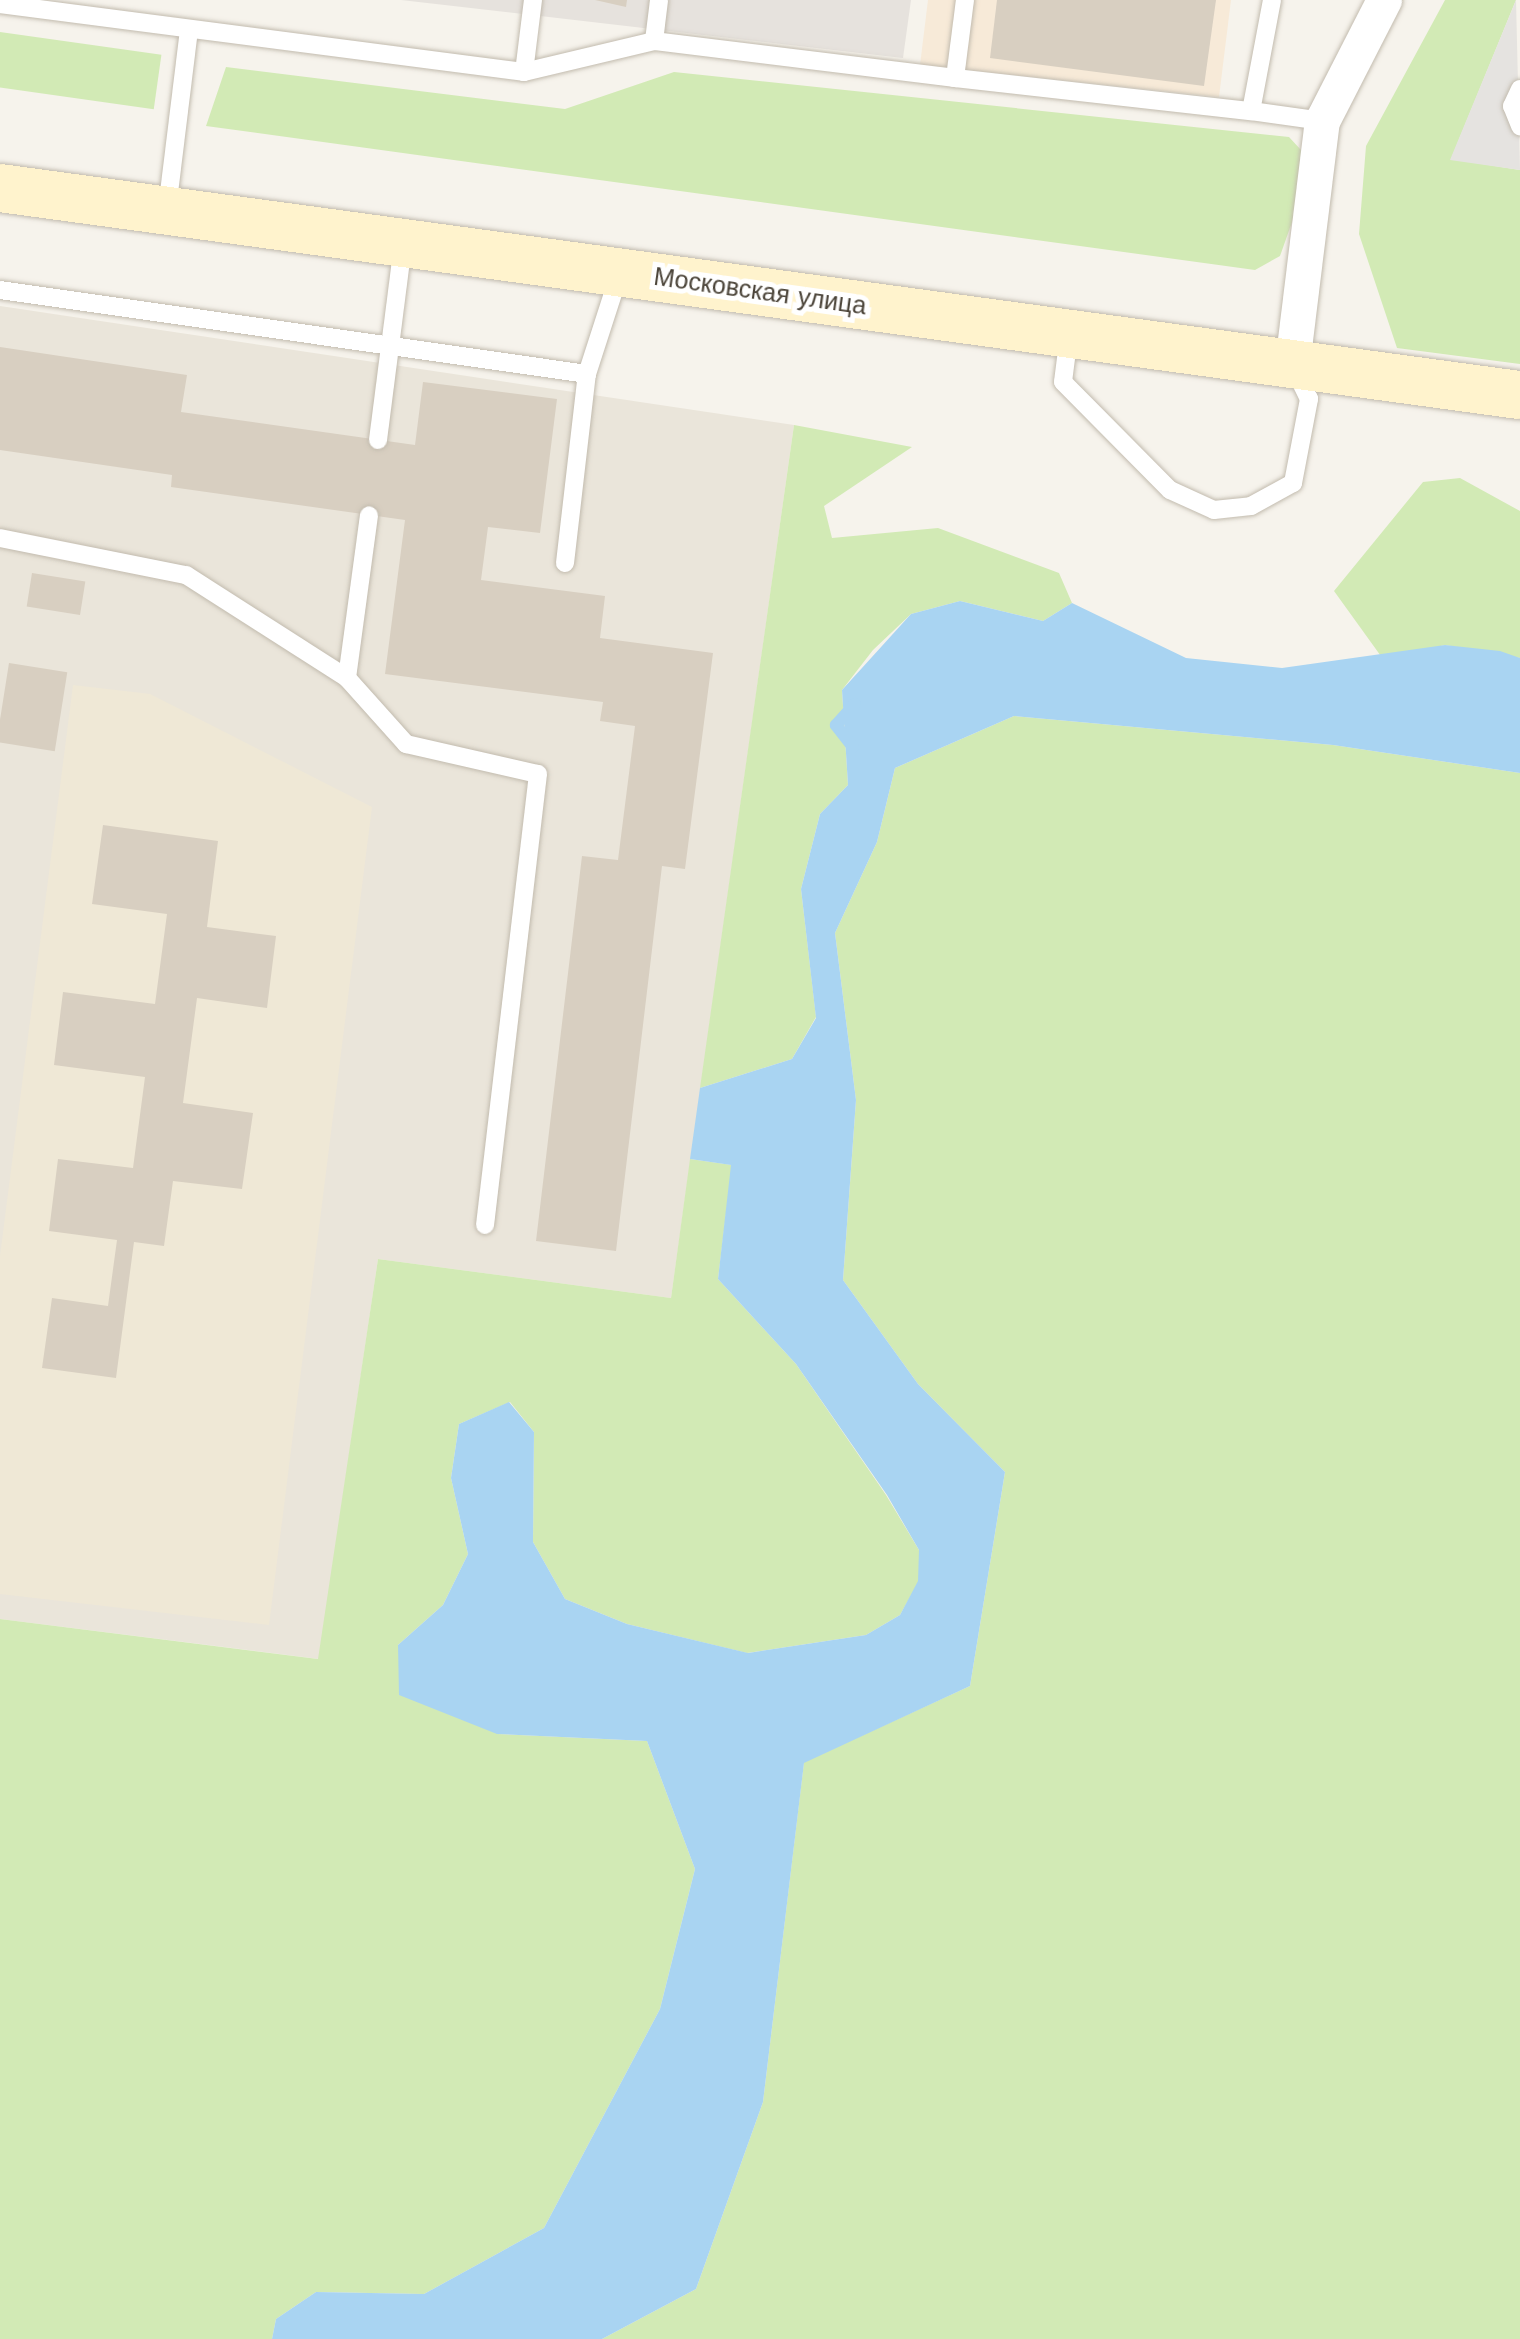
<!DOCTYPE html>
<meta charset="utf-8">
<style>
body{margin:0}
#map{position:relative;width:1520px;height:2339px;overflow:hidden;background:#f6f3ec;font-family:"Work Sans",sans-serif}
div>[style]{position:absolute}
.residential>*{inset:0;background:#eae5da}
.commercial>*{inset:0;background:#f7ead8}
.industrial>*{inset:0;background:#e6e2dd}
.education>*{inset:0;background:#efe8d6}
.green>*{inset:0;background:#d2eab5;transform-origin:0 0}
.parking>*{inset:0;background:#e5e3e0}
.water>*{inset:0;background:#a9d4f2}
.stream>*{height:12px;margin:-6px;padding:0 6px;transform-origin:6px;border-radius:6px;background:#a9d4f2}
.building>*{inset:0;background:#d8cfc1;transform-origin:0 0}
.roads{filter:drop-shadow(0 0 2px #c2bbae) drop-shadow(0 0 2px #c2bbae)}
.service>*{height:18px;margin:-9px;padding:0 9px;transform-origin:9px;border-radius:9px;background:#fff}
.minor>*{height:35px;margin:-17.5px;padding:0 17.5px;transform-origin:17.5px;border-radius:17.5px;background:#fff}
.secondary>*{height:48px;margin:-24px;padding:0 24px;transform-origin:24px;border-radius:24px;background:#fff3cd}
span{translate:-50% -50%;white-space:nowrap;text-align:center;line-height:1.15;-webkit-text-stroke:10px #fff;paint-order:stroke}
.street-label{font-size:25px;color:#4b4439}
</style>
<div id="map">
<div class="residential">
<i style="clip-path:polygon(0 306px,794px 425px,671px 1298px,378px 1259px,319px 1659px,0 1619px)"></i>
</div>
<div class="commercial">
<i style="clip-path:polygon(928px 0,1231px 0,1219px 97px,920px 65px)"></i>
</div>
<div class="industrial">
<i style="clip-path:polygon(401px 0,911px 0,903px 58px)"></i>
</div>
<div class="education">
<i style="clip-path:polygon(73px 685px,150px 694px,372px 807px,269px 1625px,0 1594px,0 1256px)"></i>
</div>
<div class="green">
<i style="clip-path:polygon(1445px 0,1516px 0,1451px 159px,1520px 170px,1520px 364px,1397px 348px,1359px 234px,1366px 146px)"></i>
<i style="left:0;top:32px;width:163px;height:55px;rotate:8deg"></i>
<i style="clip-path:polygon(226px 67px,565px 109px,674px 72px,1289px 137px,1313px 163px,1280px 256px,1255px 270px,206px 126px)"></i>
<i style="clip-path:polygon(794px 425px,912px 447px,824px 506px,832px 538px,938px 528px,1059px 573px,1072px 603px,1043px 621px,960px 601px,911px 614px,873px 650px,842px 690px,848px 785px,820px 814px,801px 889px,816px 1017px,792px 1059px,700px 1088px)"></i>
<i style="clip-path:polygon(1460px 478px,1520px 511px,1520px 658px,1445px 645px,1383px 659px,1334px 591px,1423px 482px)"></i>
<i style="clip-path:polygon(1014px 716px,1333px 745px,1520px 773px,1520px 2339px,602px 2339px,696px 2289px,763px 2102px,804px 1762px,970px 1686px,1005px 1472px,918px 1384px,843px 1280px,856px 1100px,835px 933px,877px 842px,895px 768px)"></i>
<i style="clip-path:polygon(690px 1159px,732px 1165px,718px 1279px,796px 1364px,886px 1495px,919px 1550px,919px 1581px,900px 1615px,866px 1635px,747px 1653px,627px 1624px,565px 1599px,533px 1542px,534px 1432px,510px 1402px,459px 1424px,451px 1478px,468px 1554px,443px 1605px,398px 1645px,498px 1734px,647px 1741px,695px 1869px,660px 2009px,544px 2228px,424px 2294px,316px 2292px,276px 2319px,272px 2339px,0 2339px,0 1619px,318px 1659px,378px 1259px,671px 1298px)"></i>
</div>
<div class="parking">
<i style="clip-path:polygon(1516px 0,1520px 170px,1450px 160px)"></i>
</div>
<div class="water">
<i style="clip-path:polygon(960px 601px,1043px 621px,1072px 603px,1186px 658px,1282px 668px,1445px 645px,1500px 651px,1520px 658px,1520px 773px,1333px 745px,1014px 716px,895px 768px,877px 842px,835px 933px,856px 1100px,843px 1280px,918px 1384px,1005px 1472px,970px 1686px,804px 1763px,763px 2102px,696px 2289px,602px 2339px,272px 2339px,276px 2319px,316px 2292px,424px 2294px,544px 2228px,660px 2009px,695px 1869px,647px 1741px,497px 1734px,399px 1695px,398px 1645px,443px 1605px,468px 1554px,451px 1478px,459px 1424px,509px 1402px,534px 1432px,533px 1542px,565px 1599px,627px 1624px,748px 1653px,866px 1635px,900px 1615px,918px 1581px,919px 1550px,887px 1495px,796px 1364px,718px 1279px,731px 1165px,690px 1159px,700px 1088px,792px 1059px,816px 1018px,801px 889px,820px 814px,848px 785px,842px 690px,911px 614px)"></i>
</div>
<div class="stream">
<i style="left:853px;top:747px;width:28px;rotate:-128deg"></i>
<i style="left:836px;top:725px;width:28px;rotate:-48deg"></i>
</div>
<div class="building">
<i style="clip-path:polygon(595px 0,627px 0,626px 7px)"></i>
<i style="clip-path:polygon(997px 0,1216px 0,1204px 86px,990px 58px)"></i>
<i style="clip-path:polygon(0 347px,187px 375px,181px 412px,415px 445px,423px 382px,557px 399px,540px 533px,488px 527px,481px 580px,605px 596px,600px 638px,713px 653px,685px 869px,662px 866px,616px 1251px,536px 1241px,582px 856px,618px 860px,635px 726px,600px 721px,603px 702px,385px 674px,405px 520px,171px 487px,172px 475px,0 450px)"></i>
<i style="left:32px;top:573px;width:54px;height:34px;rotate:9deg"></i>
<i style="left:9px;top:663px;width:59px;height:80px;rotate:9deg"></i>
<i style="clip-path:polygon(103px 825px,218px 841px,207px 927px,276px 936px,267px 1008px,197px 998px,183px 1103px,253px 1113px,242px 1189px,173px 1181px,164px 1246px,134px 1242px,116px 1378px,42px 1368px,52px 1298px,108px 1306px,117px 1240px,49px 1231px,58px 1159px,133px 1168px,145px 1077px,54px 1065px,63px 992px,155px 1004px,167px 914px,92px 904px)"></i>
</div>
<div class="roads">
<div class="service">
<i style="left:1272px;top:0;width:113px;rotate:100.7deg"></i>
<i style="left:1251px;top:111px;width:72px;rotate:8deg"></i>
<i style="left:0;top:4px;width:528px;rotate:7.39deg"></i>
<i style="left:524px;top:72px;width:134px;rotate:-13.4deg"></i>
<i style="left:654px;top:41px;width:303px;rotate:7deg"></i>
<i style="left:955px;top:78px;width:79px;rotate:-82.7deg"></i>
<i style="left:654px;top:41px;width:41px;rotate:-83deg"></i>
<i style="left:524px;top:72px;width:73px;rotate:-82.9deg"></i>
<i style="left:955px;top:78px;width:298px;rotate:6.4deg"></i>
<i style="left:1520px;top:89px;width:19px;rotate:115deg"></i>
<i style="left:1512px;top:106px;width:22px;rotate:68deg"></i>
<i style="left:167px;top:209px;width:180px;rotate:-83deg"></i>
<i style="left:0;top:290px;width:593px;rotate:8.14deg"></i>
<i style="left:1069px;top:335px;width:47px;rotate:97.3deg"></i>
<i style="left:1063px;top:382px;width:152px;rotate:45.3deg"></i>
<i style="left:1170px;top:490px;width:48px;rotate:24.4deg"></i>
<i style="left:1214px;top:510px;width:37px;rotate:-6deg"></i>
<i style="left:1251px;top:506px;width:48px;rotate:-28.7deg"></i>
<i style="left:1293px;top:483px;width:86px;rotate:-79.2deg"></i>
<i style="left:1309px;top:399px;width:34px;rotate:-116deg"></i>
<i style="left:378px;top:440px;width:198px;rotate:-82.7deg"></i>
<i style="left:0;top:538px;width:190px;rotate:11.3deg"></i>
<i style="left:186px;top:575px;width:191px;rotate:32.6deg"></i>
<i style="left:347px;top:678px;width:89px;rotate:48.2deg"></i>
<i style="left:406px;top:744px;width:135px;rotate:12.8deg"></i>
<i style="left:538px;top:774px;width:454px;rotate:96.7deg"></i>
<i style="left:565px;top:563px;width:190px;rotate:-83.4deg"></i>
<i style="left:587px;top:374px;width:104px;rotate:-72.1deg"></i>
<i style="left:347px;top:678px;width:164px;rotate:-82.3deg"></i>
</div>
<div class="minor">
<i style="left:1292px;top:364px;width:245px;rotate:-83deg"></i>
<i style="left:1322px;top:121px;width:136px;rotate:-62.9deg"></i>
</div>
<div class="secondary">
<i style="left:0;top:188px;width:1534px;rotate:7.76deg"></i>
</div>
</div>
<div class="street-label">
<span style="left:760px;top:292px;rotate:8deg">Московская улица</span>
</div>
</div>
